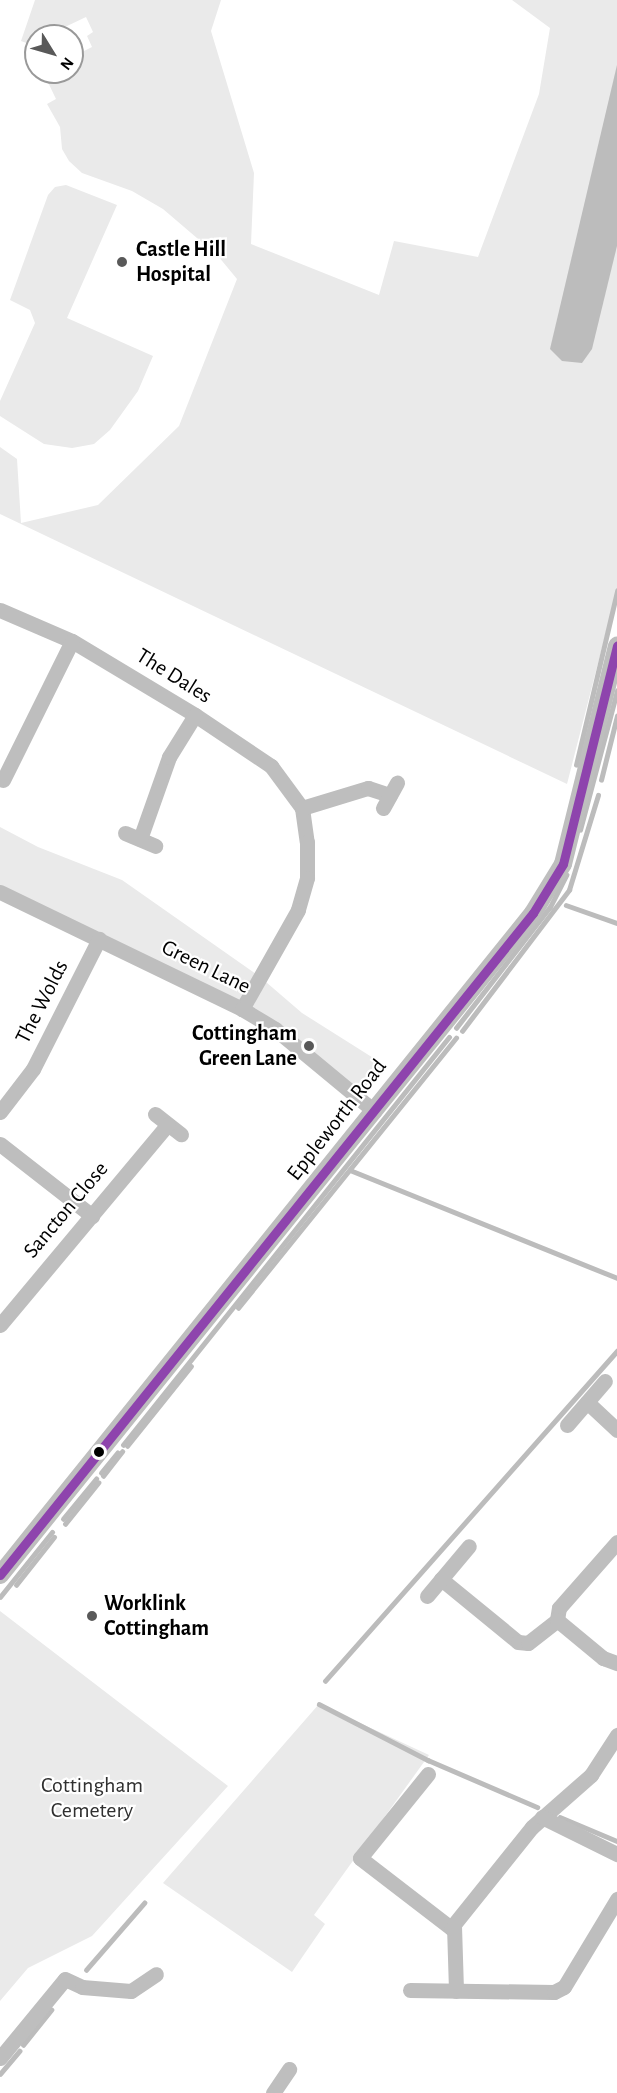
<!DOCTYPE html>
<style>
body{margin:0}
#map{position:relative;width:617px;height:2093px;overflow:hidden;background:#fff;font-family:"Alegreya Sans",sans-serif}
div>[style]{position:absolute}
.green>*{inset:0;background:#eaeaea}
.water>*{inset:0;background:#bcbcbc}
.stream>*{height:4.5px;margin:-2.25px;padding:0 2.25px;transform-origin:2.25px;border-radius:2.25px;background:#bcbcbc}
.minor>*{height:15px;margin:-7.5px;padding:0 7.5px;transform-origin:7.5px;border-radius:7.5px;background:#bebebe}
.tertiary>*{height:18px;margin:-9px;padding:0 9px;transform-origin:9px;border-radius:9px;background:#bebebe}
.bus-1>*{height:9px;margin:-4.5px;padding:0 4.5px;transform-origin:4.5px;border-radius:4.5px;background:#8e44ad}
.dots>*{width:16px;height:16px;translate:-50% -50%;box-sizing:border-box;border:3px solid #fff;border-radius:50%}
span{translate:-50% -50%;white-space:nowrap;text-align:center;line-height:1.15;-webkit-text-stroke:4.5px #fff;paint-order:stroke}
.poi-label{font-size:22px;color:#000;font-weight:700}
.left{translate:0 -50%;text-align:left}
.right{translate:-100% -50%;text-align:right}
.street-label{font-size:22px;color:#000}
.park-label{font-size:22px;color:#2f2f2f}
.north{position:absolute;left:24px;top:24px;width:60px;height:60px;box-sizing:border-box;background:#fff;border:2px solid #999;border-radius:50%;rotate:127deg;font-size:16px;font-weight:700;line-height:24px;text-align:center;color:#000}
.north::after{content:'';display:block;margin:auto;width:21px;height:27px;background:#595959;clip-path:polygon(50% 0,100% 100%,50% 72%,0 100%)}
</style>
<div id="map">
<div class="green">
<i style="clip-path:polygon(35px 0,221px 0,211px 31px,254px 173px,251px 244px,379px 295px,394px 241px,478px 257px,539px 94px,550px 28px,512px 0,617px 0,617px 589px,567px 784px,0 514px,0 447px,17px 459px,21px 523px,98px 505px,179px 426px,237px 279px,218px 256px,163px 209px,132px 191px,82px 173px,69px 161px,62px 149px,60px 127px,47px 104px,56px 99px,43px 72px,72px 72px,72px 57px,92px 47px,87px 36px,93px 32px,86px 17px,46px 36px,36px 36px,36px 41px,29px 44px,21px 41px)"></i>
<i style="clip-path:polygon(66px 185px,117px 205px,67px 318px,153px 356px,138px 391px,110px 430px,94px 444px,72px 448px,44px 444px,0 416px,0 401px,35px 323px,30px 310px,10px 300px,48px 195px,55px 187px)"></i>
<i style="clip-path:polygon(0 827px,38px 847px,122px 880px,259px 976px,302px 1013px,386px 1066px,355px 1097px,275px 1029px,0 892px)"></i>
<i style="clip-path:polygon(0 1611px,228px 1786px,92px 1936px,28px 1968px,0 2001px)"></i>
<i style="clip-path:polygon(319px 1704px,429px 1755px,314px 1915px,325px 1924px,292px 1972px,163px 1883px)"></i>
</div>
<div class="water">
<i style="clip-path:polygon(617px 65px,617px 246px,592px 349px,582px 363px,562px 361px,550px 349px)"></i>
</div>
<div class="stream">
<i style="left:576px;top:765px;width:179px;rotate:-76.7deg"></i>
<i style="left:601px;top:780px;width:66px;rotate:-76deg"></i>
<i style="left:580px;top:830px;width:144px;rotate:-75.1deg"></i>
<i style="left:566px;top:905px;width:54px;rotate:19.4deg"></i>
<i style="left:456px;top:1028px;width:153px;rotate:-52.2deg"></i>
<i style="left:550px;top:907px;width:36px;rotate:-63deg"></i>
<i style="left:462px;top:1031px;width:177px;rotate:-52.8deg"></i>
<i style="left:569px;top:890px;width:99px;rotate:-73deg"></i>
<i style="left:350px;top:1170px;width:288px;rotate:22deg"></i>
<i style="left:238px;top:1308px;width:347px;rotate:-51.1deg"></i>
<i style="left:123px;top:1445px;width:522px;rotate:-51.37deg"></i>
<i style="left:127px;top:1446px;width:102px;rotate:-51.3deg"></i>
<i style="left:101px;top:1473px;width:26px;rotate:-51deg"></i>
<i style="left:103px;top:1476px;width:31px;rotate:-52deg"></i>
<i style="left:63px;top:1519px;width:52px;rotate:-50.5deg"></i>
<i style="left:65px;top:1524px;width:53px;rotate:-51.2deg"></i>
<i style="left:16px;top:1585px;width:61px;rotate:-51.6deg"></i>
<i style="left:0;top:1597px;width:83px;rotate:-51.3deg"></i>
<i style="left:325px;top:1681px;width:441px;rotate:-48.5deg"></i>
<i style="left:319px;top:1704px;width:123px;rotate:27.2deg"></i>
<i style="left:428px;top:1760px;width:119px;rotate:23.3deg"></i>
<i style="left:560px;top:1817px;width:62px;rotate:22.8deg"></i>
<i style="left:86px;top:1970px;width:89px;rotate:-49.1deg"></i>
<i style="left:23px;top:2045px;width:45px;rotate:-51.3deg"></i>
<i style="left:0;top:2074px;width:30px;rotate:-50deg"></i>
</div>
<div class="minor">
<i style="left:0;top:610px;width:78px;rotate:23.3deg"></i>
<i style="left:72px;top:641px;width:144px;rotate:31deg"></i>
<i style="left:195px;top:715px;width:92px;rotate:33.9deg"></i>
<i style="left:271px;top:766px;width:52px;rotate:53.6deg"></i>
<i style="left:302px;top:808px;width:34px;rotate:82deg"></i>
<i style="left:307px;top:842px;width:36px;rotate:90deg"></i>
<i style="left:307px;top:878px;width:33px;rotate:106deg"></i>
<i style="left:298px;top:910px;width:114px;rotate:119.5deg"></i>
<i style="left:3px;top:780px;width:155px;rotate:-63.6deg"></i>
<i style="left:302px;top:808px;width:69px;rotate:-16.9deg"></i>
<i style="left:368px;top:788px;width:23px;rotate:18deg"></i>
<i style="left:383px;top:808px;width:29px;rotate:-61deg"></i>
<i style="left:125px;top:833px;width:33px;rotate:23deg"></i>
<i style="left:140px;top:839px;width:87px;rotate:-70.5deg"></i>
<i style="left:169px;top:757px;width:49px;rotate:-58.2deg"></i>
<i style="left:0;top:892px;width:269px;rotate:25.8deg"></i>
<i style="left:242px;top:1009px;width:39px;rotate:31deg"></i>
<i style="left:275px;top:1029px;width:129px;rotate:39.6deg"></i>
<i style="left:0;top:1112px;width:54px;rotate:-52.5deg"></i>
<i style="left:33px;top:1069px;width:146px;rotate:-63.1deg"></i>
<i style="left:155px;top:1114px;width:33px;rotate:38deg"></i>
<i style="left:0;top:1144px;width:117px;rotate:38deg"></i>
<i style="left:0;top:1325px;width:261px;rotate:-50.1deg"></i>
<i style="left:587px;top:1402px;width:41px;rotate:43deg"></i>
<i style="left:567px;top:1425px;width:58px;rotate:-49.2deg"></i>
<i style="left:441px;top:1579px;width:99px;rotate:39.3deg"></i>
<i style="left:518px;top:1642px;width:10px;rotate:6deg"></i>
<i style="left:528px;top:1643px;width:37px;rotate:-38deg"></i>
<i style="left:427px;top:1596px;width:65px;rotate:-50deg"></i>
<i style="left:557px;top:1620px;width:12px;rotate:-81deg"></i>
<i style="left:559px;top:1608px;width:88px;rotate:-48.7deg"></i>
<i style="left:557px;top:1620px;width:60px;rotate:39.6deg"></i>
<i style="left:603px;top:1658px;width:15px;rotate:20deg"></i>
<i style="left:428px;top:1774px;width:108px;rotate:129deg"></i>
<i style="left:360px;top:1858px;width:115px;rotate:37.6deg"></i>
<i style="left:451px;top:1928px;width:129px;rotate:-51.3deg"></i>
<i style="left:532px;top:1827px;width:79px;rotate:-41.4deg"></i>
<i style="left:591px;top:1775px;width:48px;rotate:-57deg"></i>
<i style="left:542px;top:1817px;width:84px;rotate:26.3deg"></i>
<i style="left:454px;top:1926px;width:65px;rotate:88.2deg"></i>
<i style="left:410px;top:1990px;width:144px;rotate:0.8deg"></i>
<i style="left:554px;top:1992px;width:11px;rotate:-27deg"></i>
<i style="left:564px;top:1987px;width:103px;rotate:-58.9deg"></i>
<i style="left:0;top:2058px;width:102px;rotate:-50.6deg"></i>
<i style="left:65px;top:1979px;width:19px;rotate:25deg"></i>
<i style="left:82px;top:1987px;width:49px;rotate:4.7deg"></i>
<i style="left:131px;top:1991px;width:30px;rotate:-34deg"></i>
<i style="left:273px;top:2093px;width:29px;rotate:-56deg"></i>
</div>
<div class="tertiary">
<i style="left:0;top:1575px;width:850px;rotate:-51.16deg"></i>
<i style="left:533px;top:913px;width:57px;rotate:-58.5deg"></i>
<i style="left:563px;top:864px;width:225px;rotate:-76.1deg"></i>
</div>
<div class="bus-1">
<i style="left:0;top:1575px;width:850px;rotate:-51.16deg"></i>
<i style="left:533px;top:913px;width:57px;rotate:-58.5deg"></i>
<i style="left:563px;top:864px;width:225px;rotate:-76.1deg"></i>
</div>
<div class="dots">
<i style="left:122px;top:262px;background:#595959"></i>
<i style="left:309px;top:1046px;background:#595959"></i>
<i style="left:99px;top:1452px;background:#000"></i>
<i style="left:92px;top:1616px;background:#595959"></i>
</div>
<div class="poi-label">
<span class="left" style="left:136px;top:262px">Castle Hill<br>Hospital</span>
<span class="right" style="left:297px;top:1046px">Cottingham<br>Green Lane</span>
<span class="left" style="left:104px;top:1616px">Worklink<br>Cottingham</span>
</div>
<div class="street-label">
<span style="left:174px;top:676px;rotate:32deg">The Dales</span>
<span style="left:206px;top:967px;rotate:26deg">Green Lane</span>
<span style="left:42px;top:1002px;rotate:-63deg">The Wolds</span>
<span style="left:337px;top:1120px;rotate:-52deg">Eppleworth Road</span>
<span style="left:66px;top:1210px;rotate:-50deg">Sancton Close</span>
</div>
<div class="park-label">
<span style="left:92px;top:1798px">Cottingham<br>Cemetery</span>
</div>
<div class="north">N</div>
</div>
